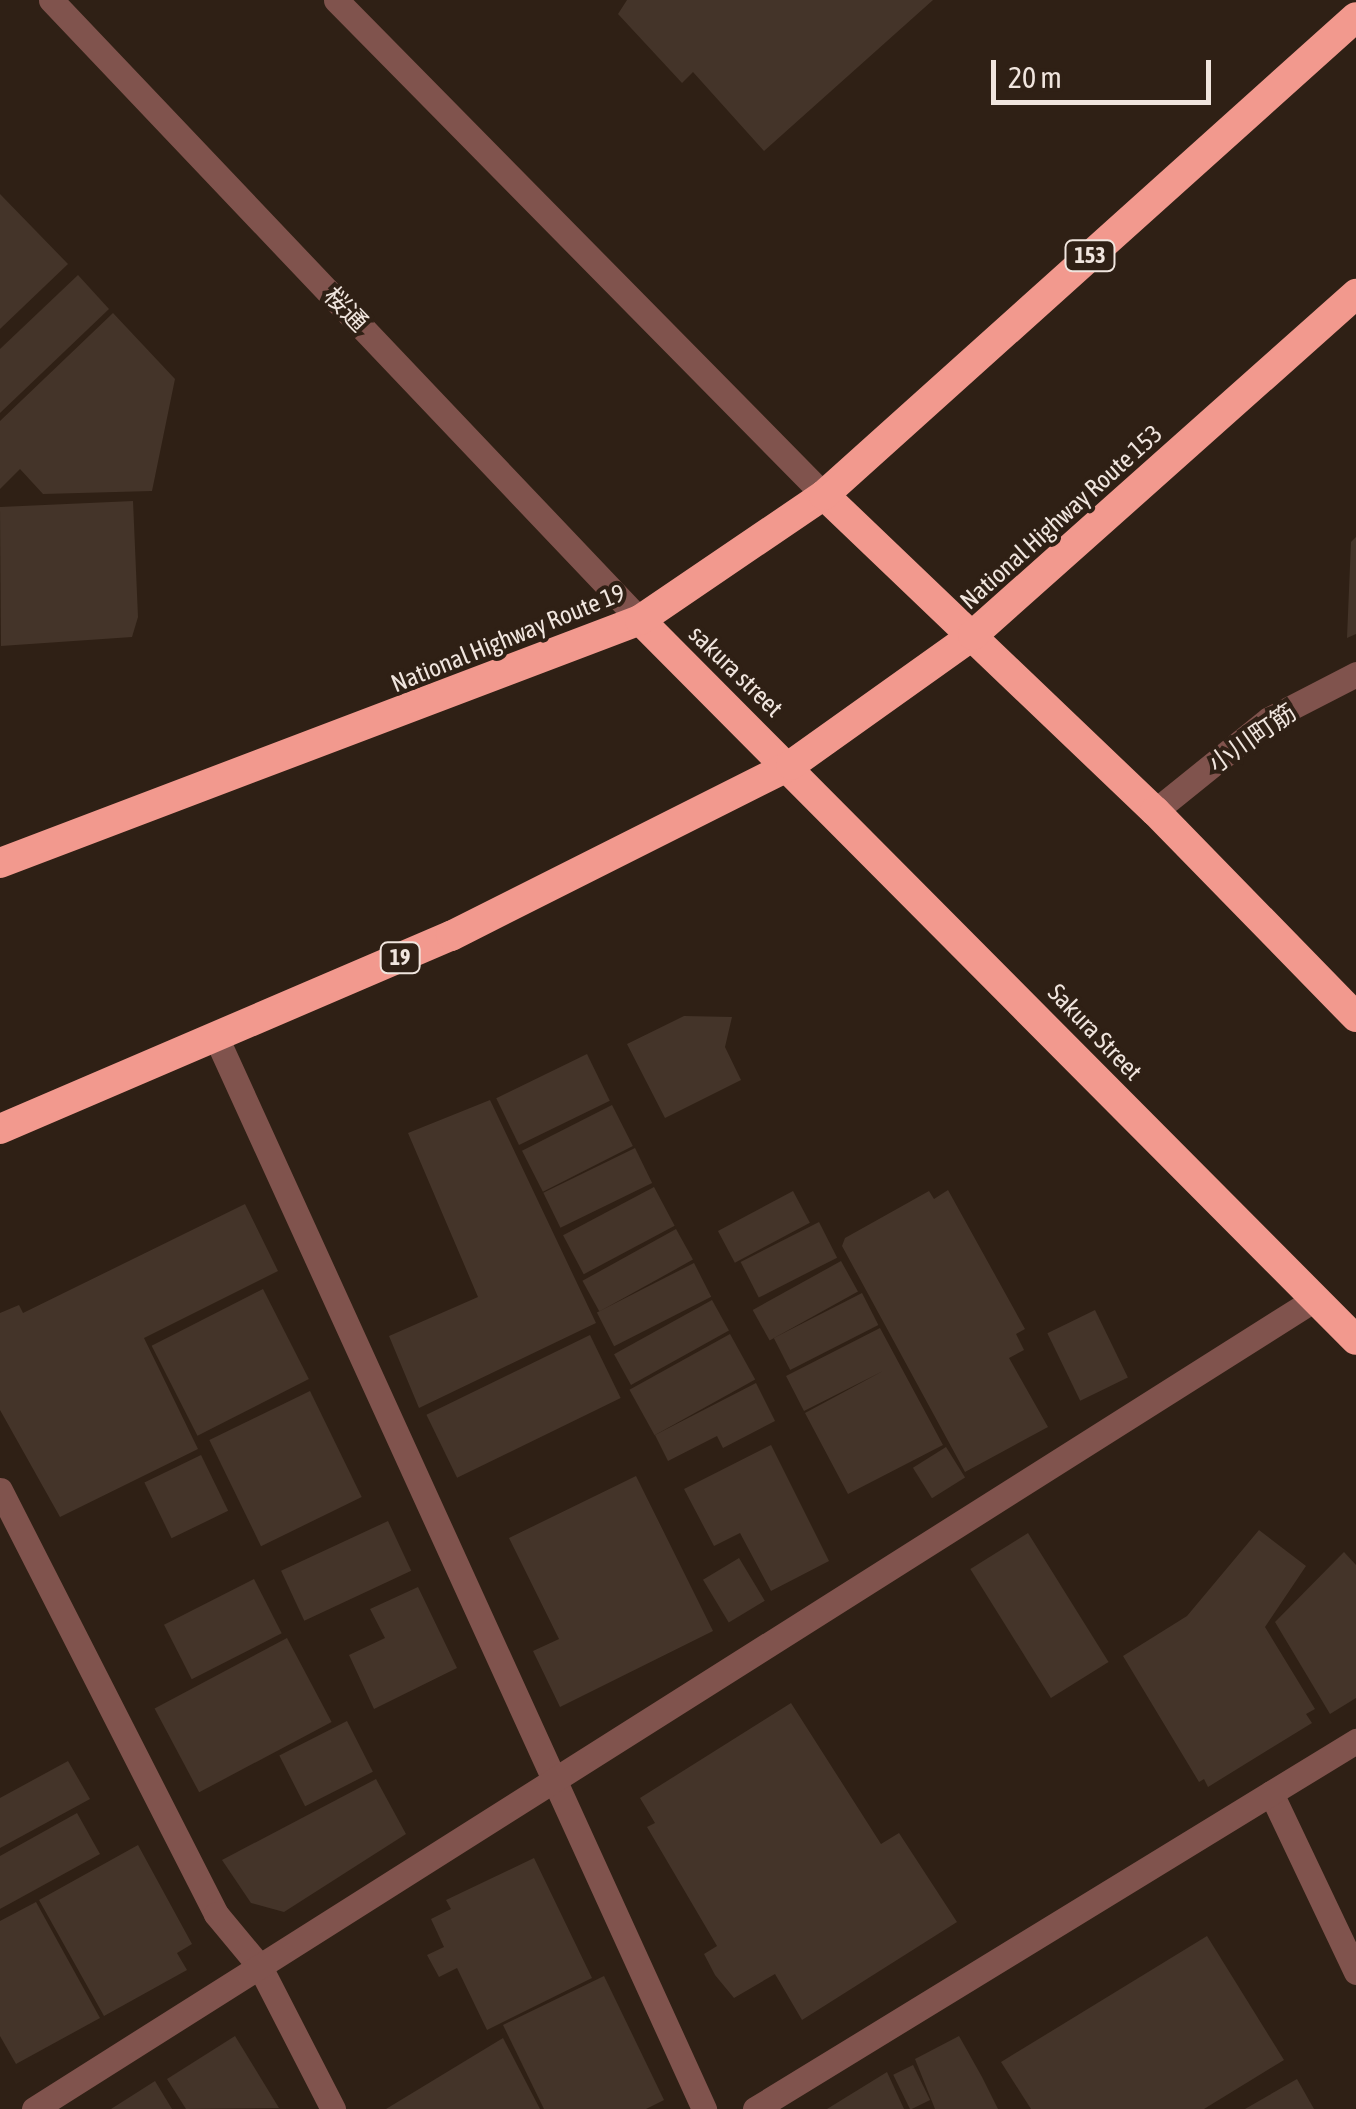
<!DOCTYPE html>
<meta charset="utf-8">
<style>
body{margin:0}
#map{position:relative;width:1356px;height:2109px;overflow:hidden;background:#2f2015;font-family:"Asap Condensed","Noto Sans JP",sans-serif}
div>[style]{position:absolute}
.building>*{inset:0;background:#443429;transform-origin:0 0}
.minor>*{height:25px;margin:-12.5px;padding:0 12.5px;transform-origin:12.5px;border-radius:12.5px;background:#80534d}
.highway>*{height:30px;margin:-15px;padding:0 15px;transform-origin:15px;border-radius:15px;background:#f2998e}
span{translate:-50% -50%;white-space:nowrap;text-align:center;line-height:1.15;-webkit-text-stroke:8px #2f2015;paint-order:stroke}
.shield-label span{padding:2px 8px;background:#2f2015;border:2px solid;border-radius:8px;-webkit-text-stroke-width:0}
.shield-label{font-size:22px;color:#f0e5de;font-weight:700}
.street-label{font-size:25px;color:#f0e5de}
.scale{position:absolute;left:991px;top:60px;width:220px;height:45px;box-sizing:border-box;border:5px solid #f0e5de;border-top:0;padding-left:12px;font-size:30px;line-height:35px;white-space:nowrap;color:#f0e5de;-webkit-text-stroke:8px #2f2015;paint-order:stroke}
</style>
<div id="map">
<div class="building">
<i style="clip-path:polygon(627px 0,933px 0,764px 151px,693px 72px,682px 83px,618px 14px)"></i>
<i style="clip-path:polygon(0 194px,68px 264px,0 329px)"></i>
<i style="clip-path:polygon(78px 275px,109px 309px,0 413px,0 349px)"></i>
<i style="clip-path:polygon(113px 313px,175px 379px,152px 491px,43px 494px,20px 469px,0 489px,0 421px)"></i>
<i style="clip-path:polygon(133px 501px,138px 617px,132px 637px,1px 646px,0 507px)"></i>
<i style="clip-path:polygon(1356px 537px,1356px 634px,1347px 638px,1351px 542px)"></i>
<i style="clip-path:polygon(684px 1016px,732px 1017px,725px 1047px,741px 1080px,665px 1118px,627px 1044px)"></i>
<i style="left:587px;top:1054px;width:52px;height:101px;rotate:64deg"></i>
<i style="clip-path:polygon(490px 1100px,596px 1323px,419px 1408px,389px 1336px,478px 1297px,408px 1133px)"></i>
<i style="left:612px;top:1105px;width:46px;height:101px;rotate:63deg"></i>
<i style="left:635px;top:1148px;width:39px;height:102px;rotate:64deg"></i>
<i style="left:654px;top:1187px;width:44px;height:103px;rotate:62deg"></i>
<i style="clip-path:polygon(948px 1190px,1025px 1329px,1016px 1334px,1024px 1350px,1009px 1358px,1048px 1427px,965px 1472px,842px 1246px,845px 1238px,929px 1191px,934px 1199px)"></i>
<i style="left:793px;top:1191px;width:36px;height:85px;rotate:62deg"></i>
<i style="clip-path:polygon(245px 1204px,278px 1271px,144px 1338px,198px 1449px,60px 1517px,0 1410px,0 1313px,19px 1305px,23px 1313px)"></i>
<i style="left:819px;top:1222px;width:40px;height:88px;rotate:63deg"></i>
<i style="left:676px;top:1229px;width:35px;height:107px;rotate:61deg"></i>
<i style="left:841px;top:1261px;width:35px;height:101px;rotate:61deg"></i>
<i style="left:694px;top:1263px;width:38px;height:109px;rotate:63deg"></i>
<i style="left:263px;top:1289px;width:101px;height:125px;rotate:63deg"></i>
<i style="left:862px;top:1293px;width:36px;height:99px;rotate:63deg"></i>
<i style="left:712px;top:1300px;width:35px;height:112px;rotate:61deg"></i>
<i style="left:1095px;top:1310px;width:75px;height:53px;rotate:64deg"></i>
<i style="clip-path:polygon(880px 1328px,943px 1445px,848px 1494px,805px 1413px,883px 1371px,804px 1411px,786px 1376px)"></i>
<i style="left:730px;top:1334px;width:52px;height:115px;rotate:61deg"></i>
<i style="left:590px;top:1335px;width:70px;height:182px;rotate:64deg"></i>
<i style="clip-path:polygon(756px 1383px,775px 1421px,723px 1448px,717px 1436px,668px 1461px,655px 1435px)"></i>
<i style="left:310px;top:1391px;width:118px;height:112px;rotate:64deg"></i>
<i style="clip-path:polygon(771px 1445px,829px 1561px,771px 1591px,740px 1533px,714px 1546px,684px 1489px)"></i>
<i style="left:946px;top:1447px;width:36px;height:39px;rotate:58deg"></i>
<i style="left:201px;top:1455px;width:62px;height:63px;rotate:64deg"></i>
<i style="clip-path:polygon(636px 1476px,713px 1631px,560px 1707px,533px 1651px,559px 1639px,509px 1538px)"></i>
<i style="left:388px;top:1521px;width:55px;height:118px;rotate:65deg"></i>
<i style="clip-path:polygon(1259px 1530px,1306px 1566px,1265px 1627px,1315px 1709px,1306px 1714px,1312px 1723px,1208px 1787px,1204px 1779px,1199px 1782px,1123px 1656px,1187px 1616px)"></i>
<i style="left:1028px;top:1533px;width:152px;height:68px;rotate:58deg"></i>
<i style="clip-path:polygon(1344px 1552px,1356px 1565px,1356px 1698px,1330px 1714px,1275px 1622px)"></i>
<i style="left:739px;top:1558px;width:50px;height:42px;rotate:59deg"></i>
<i style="left:254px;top:1579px;width:61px;height:101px;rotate:63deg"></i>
<i style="clip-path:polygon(418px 1587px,457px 1668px,374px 1709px,349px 1655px,385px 1638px,370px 1609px)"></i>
<i style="left:287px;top:1638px;width:95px;height:150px;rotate:62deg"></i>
<i style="clip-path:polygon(791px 1703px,881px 1844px,899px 1833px,957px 1922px,802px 2020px,775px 1974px,734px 1998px,715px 1975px,704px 1954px,717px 1946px,647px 1827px,655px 1823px,640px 1798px)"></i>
<i style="left:347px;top:1721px;width:57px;height:76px;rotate:63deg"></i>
<i style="clip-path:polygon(68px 1761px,90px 1799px,0 1848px,0 1798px)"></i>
<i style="clip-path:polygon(376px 1779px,406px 1834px,284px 1912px,251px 1903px,222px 1860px)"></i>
<i style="clip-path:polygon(77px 1813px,100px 1854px,0 1909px,0 1856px)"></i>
<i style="clip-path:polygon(138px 1845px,192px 1944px,177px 1953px,187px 1970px,104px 2016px,39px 1900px)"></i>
<i style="clip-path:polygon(534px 1858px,592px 1978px,487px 2030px,457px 1968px,439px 1977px,427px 1955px,444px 1947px,431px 1919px,451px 1909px,446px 1900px)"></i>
<i style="clip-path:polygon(36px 1902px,100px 2018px,16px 2064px,0 2036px,0 1921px)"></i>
<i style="clip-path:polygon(1207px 1936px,1284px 2060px,1204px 2109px,1031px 2109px,1001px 2062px)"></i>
<i style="clip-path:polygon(604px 1976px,664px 2100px,646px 2109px,544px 2109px,503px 2025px)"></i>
<i style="clip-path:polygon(235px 2036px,279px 2108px,186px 2109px,167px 2079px)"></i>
<i style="clip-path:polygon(959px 2036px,982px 2077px,998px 2109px,935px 2109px,915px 2059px)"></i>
<i style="clip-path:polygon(503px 2038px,540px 2109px,386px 2109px)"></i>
<i style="left:913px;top:2065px;width:39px;height:22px;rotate:64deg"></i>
<i style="clip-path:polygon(887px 2072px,904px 2109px,827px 2109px)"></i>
<i style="clip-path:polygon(1297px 2079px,1314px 2109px,1245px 2109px)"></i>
<i style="clip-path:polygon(155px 2081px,172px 2109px,111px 2109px)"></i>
</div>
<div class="minor">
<i style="left:51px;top:0;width:855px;rotate:46.47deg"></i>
<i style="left:336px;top:0;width:695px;rotate:45.41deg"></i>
<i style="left:1155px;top:811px;width:146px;rotate:-38.9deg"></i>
<i style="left:1269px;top:719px;width:98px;rotate:-27.3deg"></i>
<i style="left:216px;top:1037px;width:1178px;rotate:65.52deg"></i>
<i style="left:0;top:1490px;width:476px;rotate:63deg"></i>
<i style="left:216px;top:1914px;width:69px;rotate:50.3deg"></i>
<i style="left:260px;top:1967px;width:160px;rotate:62.8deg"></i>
<i style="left:1271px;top:1793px;width:198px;rotate:64.6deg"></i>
<i style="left:34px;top:2109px;width:1516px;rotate:-32.31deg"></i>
<i style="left:755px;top:2109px;width:705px;rotate:-31.48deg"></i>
</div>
<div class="highway">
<i style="left:824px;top:495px;width:458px;rotate:43.7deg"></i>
<i style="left:1155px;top:811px;width:288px;rotate:45.7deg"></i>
<i style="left:640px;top:620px;width:1015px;rotate:45.16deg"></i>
<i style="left:0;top:863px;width:685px;rotate:-20.79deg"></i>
<i style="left:640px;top:620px;width:222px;rotate:-34.2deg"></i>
<i style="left:824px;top:495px;width:715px;rotate:-41.94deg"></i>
<i style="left:0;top:1129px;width:491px;rotate:-23.2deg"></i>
<i style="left:451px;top:936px;width:381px;rotate:-26.7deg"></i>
<i style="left:791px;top:765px;width:224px;rotate:-35.5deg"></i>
<i style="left:973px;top:635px;width:513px;rotate:-41.68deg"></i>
</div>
<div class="shield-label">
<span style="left:1090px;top:256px">153</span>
<span style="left:400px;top:958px">19</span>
</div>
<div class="street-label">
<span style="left:346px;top:309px;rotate:46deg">桜通</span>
<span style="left:1061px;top:517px;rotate:-42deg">National Highway Route 153</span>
<span style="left:508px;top:638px;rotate:-22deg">National Highway Route 19</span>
<span style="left:736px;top:671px;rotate:44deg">sakura street</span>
<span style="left:1252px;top:738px;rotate:-35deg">小川町筋</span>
<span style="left:1095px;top:1032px;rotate:46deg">Sakura Street</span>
</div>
<div class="scale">20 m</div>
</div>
